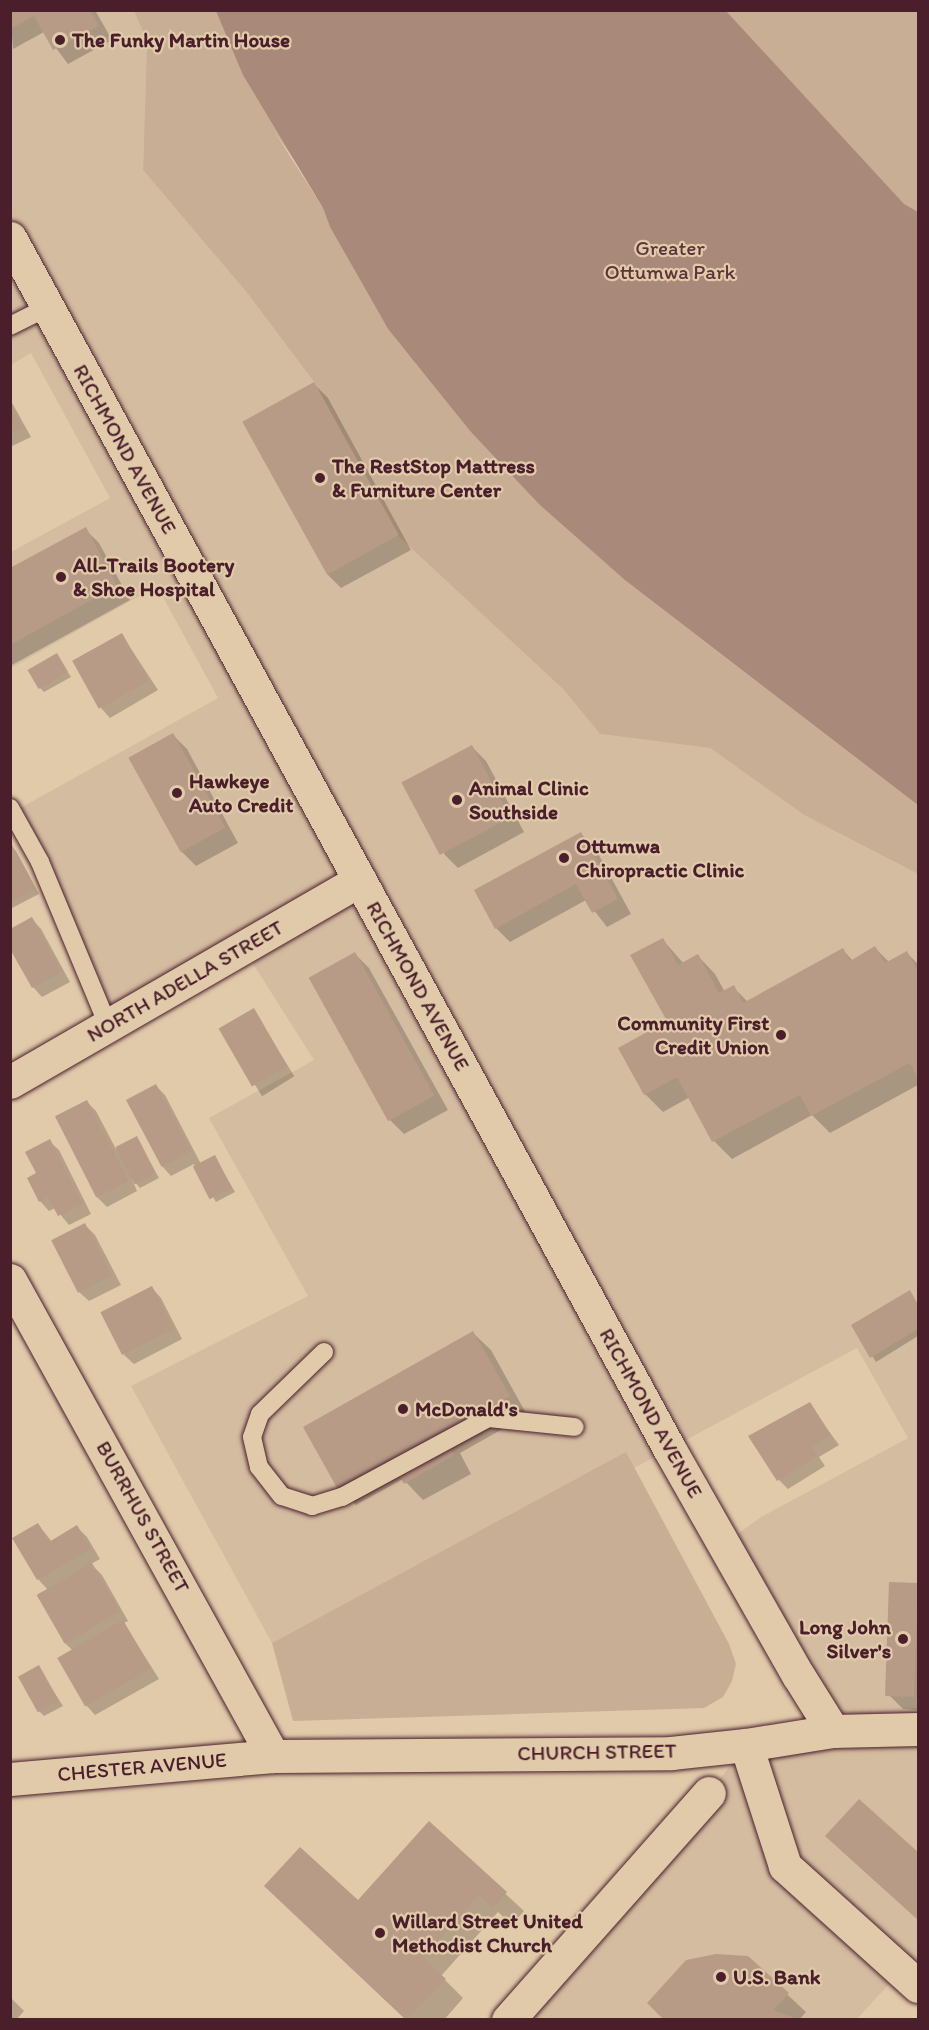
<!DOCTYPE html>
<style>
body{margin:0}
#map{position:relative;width:929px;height:2030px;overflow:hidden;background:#e1caaa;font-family:Itim,sans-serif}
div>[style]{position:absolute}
.built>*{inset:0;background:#d4bca0}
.green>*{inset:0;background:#c8ae95}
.water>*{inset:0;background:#a8897a}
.shadow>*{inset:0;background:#0003;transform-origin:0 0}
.building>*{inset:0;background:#b79b87;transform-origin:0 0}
.roads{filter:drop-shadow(0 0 2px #4a1f2b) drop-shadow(0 0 2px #4a1f2b)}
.service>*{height:18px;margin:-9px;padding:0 9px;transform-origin:9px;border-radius:9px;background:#e1caaa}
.minor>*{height:33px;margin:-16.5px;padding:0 16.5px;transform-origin:16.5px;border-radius:16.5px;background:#e1caaa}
.tertiary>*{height:33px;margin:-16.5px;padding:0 16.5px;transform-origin:16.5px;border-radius:16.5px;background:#e1caaa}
.secondary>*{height:33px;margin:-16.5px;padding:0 16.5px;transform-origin:16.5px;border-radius:16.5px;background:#e1caaa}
.dots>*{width:16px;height:16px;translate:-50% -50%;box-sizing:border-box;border:3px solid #e1caaa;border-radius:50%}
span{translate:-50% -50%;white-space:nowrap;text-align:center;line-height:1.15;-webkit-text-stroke:4.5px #e1caaa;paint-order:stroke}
.poi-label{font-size:21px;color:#4a1f2b;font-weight:700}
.left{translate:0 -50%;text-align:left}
.right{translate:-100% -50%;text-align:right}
.park-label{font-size:21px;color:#5d343b}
.street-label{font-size:21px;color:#4a1f2b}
.frame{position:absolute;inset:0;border:12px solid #4a1f2b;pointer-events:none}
</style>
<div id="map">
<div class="built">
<i style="clip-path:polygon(11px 11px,134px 11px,147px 41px,143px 170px,248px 294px,314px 382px,398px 536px,564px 690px,600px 734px,710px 748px,804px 815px,918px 874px,918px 1973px,901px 1971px,857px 2019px,508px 2019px,709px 1793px,746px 1745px,833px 1730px,724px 1544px,761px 1517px,908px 1438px,857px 1348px,634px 1468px,626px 1453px,272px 1643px,131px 1386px,308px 1296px,209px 1118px,314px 1060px,243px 948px,108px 1025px,13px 812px,218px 698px,157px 586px,11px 668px,11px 552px,110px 498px,31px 353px,11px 365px)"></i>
</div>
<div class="green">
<i style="clip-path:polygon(evenodd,134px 11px,918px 11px,918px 874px,804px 815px,710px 748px,600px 734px,564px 690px,398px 536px,314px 382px,248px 294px,143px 170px,147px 41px,134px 11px,274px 131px,520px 482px,470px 431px,388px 329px,330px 227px,323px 208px,274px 131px)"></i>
<i style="clip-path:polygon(626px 1452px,729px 1644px,736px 1664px,732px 1681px,723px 1697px,704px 1708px,293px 1721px,272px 1643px)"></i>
</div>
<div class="water">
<i style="clip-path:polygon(216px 11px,726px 11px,904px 204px,918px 212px,918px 805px,625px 580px,540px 505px,470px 431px,388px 329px,330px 227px,323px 208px,243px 75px)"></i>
</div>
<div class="shadow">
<i style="clip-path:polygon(10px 10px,95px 10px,112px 40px,68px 64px,44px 32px,13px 49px)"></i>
<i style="clip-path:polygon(314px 384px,328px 398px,411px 550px,341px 588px,327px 574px)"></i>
<i style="clip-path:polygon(10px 399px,31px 437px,10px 447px)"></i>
<i style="clip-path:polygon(85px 529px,99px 543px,130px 600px,10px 666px,10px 569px)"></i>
<i style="clip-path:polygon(122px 635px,158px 690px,110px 718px,101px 708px)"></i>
<i style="clip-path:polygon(57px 655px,71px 677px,44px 692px,40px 688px)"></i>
<i style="clip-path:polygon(173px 735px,187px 749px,238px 843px,196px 866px,182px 852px)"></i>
<i style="clip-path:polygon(472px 747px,486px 761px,524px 832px,458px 868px,444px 854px)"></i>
<i style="clip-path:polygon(581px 834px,595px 848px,631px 914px,607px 927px,586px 900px,510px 942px,496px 928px)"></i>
<i style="clip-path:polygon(10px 847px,16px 851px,39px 894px,12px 908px)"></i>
<i style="clip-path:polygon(32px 919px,41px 929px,70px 982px,42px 997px,33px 987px)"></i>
<i style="clip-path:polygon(663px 940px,684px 964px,698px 956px,715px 974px,725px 992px,733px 987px,748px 1002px,843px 950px,853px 961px,875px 948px,889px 962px,907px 953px,918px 964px,918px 1085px,830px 1133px,812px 1115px,732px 1159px,714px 1141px,690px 1097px,663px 1112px,645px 1094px,621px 1048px,669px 1022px)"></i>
<i style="clip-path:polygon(355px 954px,369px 968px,448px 1110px,404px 1134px,390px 1120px)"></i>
<i style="left:253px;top:1010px;width:78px;height:38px;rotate:58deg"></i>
<i style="clip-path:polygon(156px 1086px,165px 1095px,201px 1164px,215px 1157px,235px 1192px,216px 1202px,194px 1164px,171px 1176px,162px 1166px)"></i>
<i style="clip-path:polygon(87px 1102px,96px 1111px,116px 1149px,136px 1138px,159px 1178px,140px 1188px,132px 1179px,137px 1191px,107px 1207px,97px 1197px)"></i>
<i style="clip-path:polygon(49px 1141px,59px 1150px,91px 1214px,69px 1225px,55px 1208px,49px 1211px,40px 1201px)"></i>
<i style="clip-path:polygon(85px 1225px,95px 1235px,121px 1285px,89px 1301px,79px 1292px)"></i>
<i style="clip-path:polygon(152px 1288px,161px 1298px,182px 1339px,134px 1364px,124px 1355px)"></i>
<i style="clip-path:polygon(909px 1292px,918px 1304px,918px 1336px,876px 1362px,853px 1325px)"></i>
<i style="clip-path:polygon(473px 1333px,491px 1350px,527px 1415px,460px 1453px,471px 1474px,423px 1500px,403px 1479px,356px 1505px,338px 1487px,305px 1427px)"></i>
<i style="clip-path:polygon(809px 1404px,839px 1445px,819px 1457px,825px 1466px,788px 1489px,779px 1480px)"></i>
<i style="clip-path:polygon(38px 1524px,52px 1542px,77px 1527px,87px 1537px,100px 1559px,91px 1564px,102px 1575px,128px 1621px,124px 1623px,159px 1679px,95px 1715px,86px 1705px,72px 1650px,64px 1642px,48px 1590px,38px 1579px)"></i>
<i style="clip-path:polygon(891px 1584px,918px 1585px,918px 1710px,903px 1709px,889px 1695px)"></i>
<i style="clip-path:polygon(38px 1667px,63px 1706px,44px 1716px,40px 1712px)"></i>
<i style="clip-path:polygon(859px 1801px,918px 1854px,918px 1919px,841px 1850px)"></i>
<i style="clip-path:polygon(429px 1823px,524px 1911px,512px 1925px,498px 1912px,441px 1976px,463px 1998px,444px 2020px,407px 2020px,284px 1904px,358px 1902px)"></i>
<i style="clip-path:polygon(747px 1957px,806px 2012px,799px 2020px,665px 2020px)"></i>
<i style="clip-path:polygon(10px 1997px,24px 2011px,16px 2020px,10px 2020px)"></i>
</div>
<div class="building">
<i style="clip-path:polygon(10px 10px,90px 10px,99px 26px,53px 50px,34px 16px,10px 29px)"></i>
<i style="left:314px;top:382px;width:175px;height:82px;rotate:61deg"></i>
<i style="clip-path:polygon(10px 403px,23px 427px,10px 433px)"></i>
<i style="clip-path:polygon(86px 527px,117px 586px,10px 645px,10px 568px)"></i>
<i style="left:122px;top:633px;width:55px;height:57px;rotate:61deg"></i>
<i style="left:57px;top:653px;width:22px;height:34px;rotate:60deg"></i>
<i style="left:173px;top:733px;width:108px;height:51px;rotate:61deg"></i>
<i style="left:472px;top:745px;width:82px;height:80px;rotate:62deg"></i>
<i style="clip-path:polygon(581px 832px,618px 899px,592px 913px,576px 884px,495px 929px,474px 890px)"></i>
<i style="clip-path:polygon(12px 845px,36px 889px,10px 902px,10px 846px)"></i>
<i style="clip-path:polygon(32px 917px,62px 972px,32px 988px,10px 949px,10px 929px)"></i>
<i style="clip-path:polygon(663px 938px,678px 965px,698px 954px,719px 993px,734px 985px,743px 1003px,843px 948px,850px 961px,875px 946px,885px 963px,907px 951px,918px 971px,918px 1079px,910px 1063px,811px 1116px,800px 1095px,712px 1142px,677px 1077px,644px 1095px,618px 1048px,667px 1021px,630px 955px)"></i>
<i style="left:355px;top:952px;width:164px;height:53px;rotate:61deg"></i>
<i style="left:254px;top:1008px;width:67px;height:41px;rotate:60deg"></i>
<i style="left:156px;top:1084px;width:76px;height:34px;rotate:62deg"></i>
<i style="left:87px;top:1100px;width:91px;height:36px;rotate:63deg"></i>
<i style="left:137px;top:1136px;width:42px;height:24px;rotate:63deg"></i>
<i style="clip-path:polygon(50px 1139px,83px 1204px,58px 1216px,48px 1197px,39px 1202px,27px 1178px,36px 1173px,25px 1152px)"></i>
<i style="left:215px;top:1155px;width:37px;height:25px;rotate:63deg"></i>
<i style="left:85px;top:1223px;width:59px;height:38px;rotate:63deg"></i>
<i style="left:152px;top:1286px;width:48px;height:58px;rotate:63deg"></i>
<i style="clip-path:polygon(910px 1290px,918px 1305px,918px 1329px,870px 1358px,851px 1325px)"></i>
<i style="clip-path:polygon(473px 1331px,510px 1396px,443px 1434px,454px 1455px,404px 1484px,390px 1459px,337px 1488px,303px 1427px)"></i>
<i style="clip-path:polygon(810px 1402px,831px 1435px,811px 1447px,817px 1456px,777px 1481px,748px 1436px)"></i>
<i style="clip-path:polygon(38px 1523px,49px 1542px,77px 1525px,91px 1549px,37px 1580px,12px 1538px)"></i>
<i style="left:92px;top:1563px;width:56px;height:64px;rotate:60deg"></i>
<i style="left:889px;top:1582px;width:29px;height:114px;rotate:2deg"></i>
<i style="left:123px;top:1620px;width:56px;height:76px;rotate:60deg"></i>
<i style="left:39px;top:1665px;width:41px;height:24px;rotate:61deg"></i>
<i style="clip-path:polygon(859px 1799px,918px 1852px,918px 1920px,825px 1836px)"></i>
<i style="clip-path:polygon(429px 1821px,507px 1892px,493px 1908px,479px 1895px,423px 1958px,446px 1979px,406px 2020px,264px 1886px,300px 1847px,358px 1900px)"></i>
<i style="clip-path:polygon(716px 1954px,748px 1956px,789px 1993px,773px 2010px,800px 2020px,664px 2020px,647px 2003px,686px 1960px)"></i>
</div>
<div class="roads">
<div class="service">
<i style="left:10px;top:326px;width:42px;rotate:-26.6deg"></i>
<i style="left:10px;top:808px;width:62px;rotate:60.9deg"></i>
<i style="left:40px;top:862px;width:177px;rotate:67.4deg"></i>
<i style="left:324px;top:1352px;width:89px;rotate:135.9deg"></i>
<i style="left:260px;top:1414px;width:24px;rotate:109deg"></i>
<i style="left:252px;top:1437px;width:31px;rotate:77deg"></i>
<i style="left:259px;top:1467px;width:37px;rotate:52deg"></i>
<i style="left:282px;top:1496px;width:32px;rotate:18deg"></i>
<i style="left:312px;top:1506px;width:31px;rotate:-17deg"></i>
<i style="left:342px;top:1497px;width:166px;rotate:-28.4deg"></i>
<i style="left:488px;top:1418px;width:87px;rotate:5.9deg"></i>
</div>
<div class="minor">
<i style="left:10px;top:1082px;width:404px;rotate:-30deg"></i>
<i style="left:10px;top:1280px;width:544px;rotate:61.08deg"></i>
<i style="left:508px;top:2020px;width:303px;rotate:-48.5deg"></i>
</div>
<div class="tertiary">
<i style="left:746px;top:1745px;width:127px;rotate:72.1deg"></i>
<i style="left:785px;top:1866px;width:179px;rotate:42.1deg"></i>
<i style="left:10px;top:1779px;width:264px;rotate:-5deg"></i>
<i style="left:273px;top:1756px;width:398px;rotate:-0.4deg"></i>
<i style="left:671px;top:1753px;width:75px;rotate:-6.1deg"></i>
<i style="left:746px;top:1745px;width:88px;rotate:-9.1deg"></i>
</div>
<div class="secondary">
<i style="left:10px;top:238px;width:1380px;rotate:61.43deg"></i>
<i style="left:670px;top:1450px;width:259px;rotate:60.4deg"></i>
<i style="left:798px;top:1675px;width:66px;rotate:58deg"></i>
<i style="left:833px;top:1731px;width:85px;rotate:-1.3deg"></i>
</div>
</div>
<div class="dots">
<i style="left:60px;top:40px;background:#4a1f2b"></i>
<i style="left:320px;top:478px;background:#4a1f2b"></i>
<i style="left:61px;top:577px;background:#4a1f2b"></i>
<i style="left:177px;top:793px;background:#4a1f2b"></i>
<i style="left:457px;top:800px;background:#4a1f2b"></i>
<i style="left:564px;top:858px;background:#4a1f2b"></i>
<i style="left:781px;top:1035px;background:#4a1f2b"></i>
<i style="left:403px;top:1409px;background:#4a1f2b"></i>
<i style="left:903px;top:1639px;background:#4a1f2b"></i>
<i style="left:380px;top:1933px;background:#4a1f2b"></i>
<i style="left:721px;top:1977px;background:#4a1f2b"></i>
</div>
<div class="poi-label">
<span class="left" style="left:72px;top:40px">The Funky Martin House</span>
<span class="left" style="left:332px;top:478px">The RestStop Mattress<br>&amp; Furniture Center</span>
<span class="left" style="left:73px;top:577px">All-Trails Bootery<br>&amp; Shoe Hospital</span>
<span class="left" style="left:189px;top:793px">Hawkeye<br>Auto Credit</span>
<span class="left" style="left:469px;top:800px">Animal Clinic<br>Southside</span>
<span class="left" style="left:576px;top:858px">Ottumwa<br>Chiropractic Clinic</span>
<span class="right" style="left:769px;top:1035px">Community First<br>Credit Union</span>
<span class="left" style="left:415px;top:1409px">McDonald's</span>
<span class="right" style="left:891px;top:1639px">Long John<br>Silver's</span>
<span class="left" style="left:392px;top:1933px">Willard Street United<br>Methodist Church</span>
<span class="left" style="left:733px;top:1977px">U.S. Bank</span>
</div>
<div class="park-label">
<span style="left:670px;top:260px">Greater<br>Ottumwa Park</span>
</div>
<div class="street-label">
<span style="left:125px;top:449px;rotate:61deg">RICHMOND AVENUE</span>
<span style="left:185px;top:981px;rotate:-30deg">NORTH ADELLA STREET</span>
<span style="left:418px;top:986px;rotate:61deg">RICHMOND AVENUE</span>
<span style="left:651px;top:1413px;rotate:61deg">RICHMOND AVENUE</span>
<span style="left:143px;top:1517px;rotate:61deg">BURRHUS STREET</span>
<span style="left:597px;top:1752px;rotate:-1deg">CHURCH STREET</span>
<span style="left:142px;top:1767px;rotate:-5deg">CHESTER AVENUE</span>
</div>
<div class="frame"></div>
</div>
